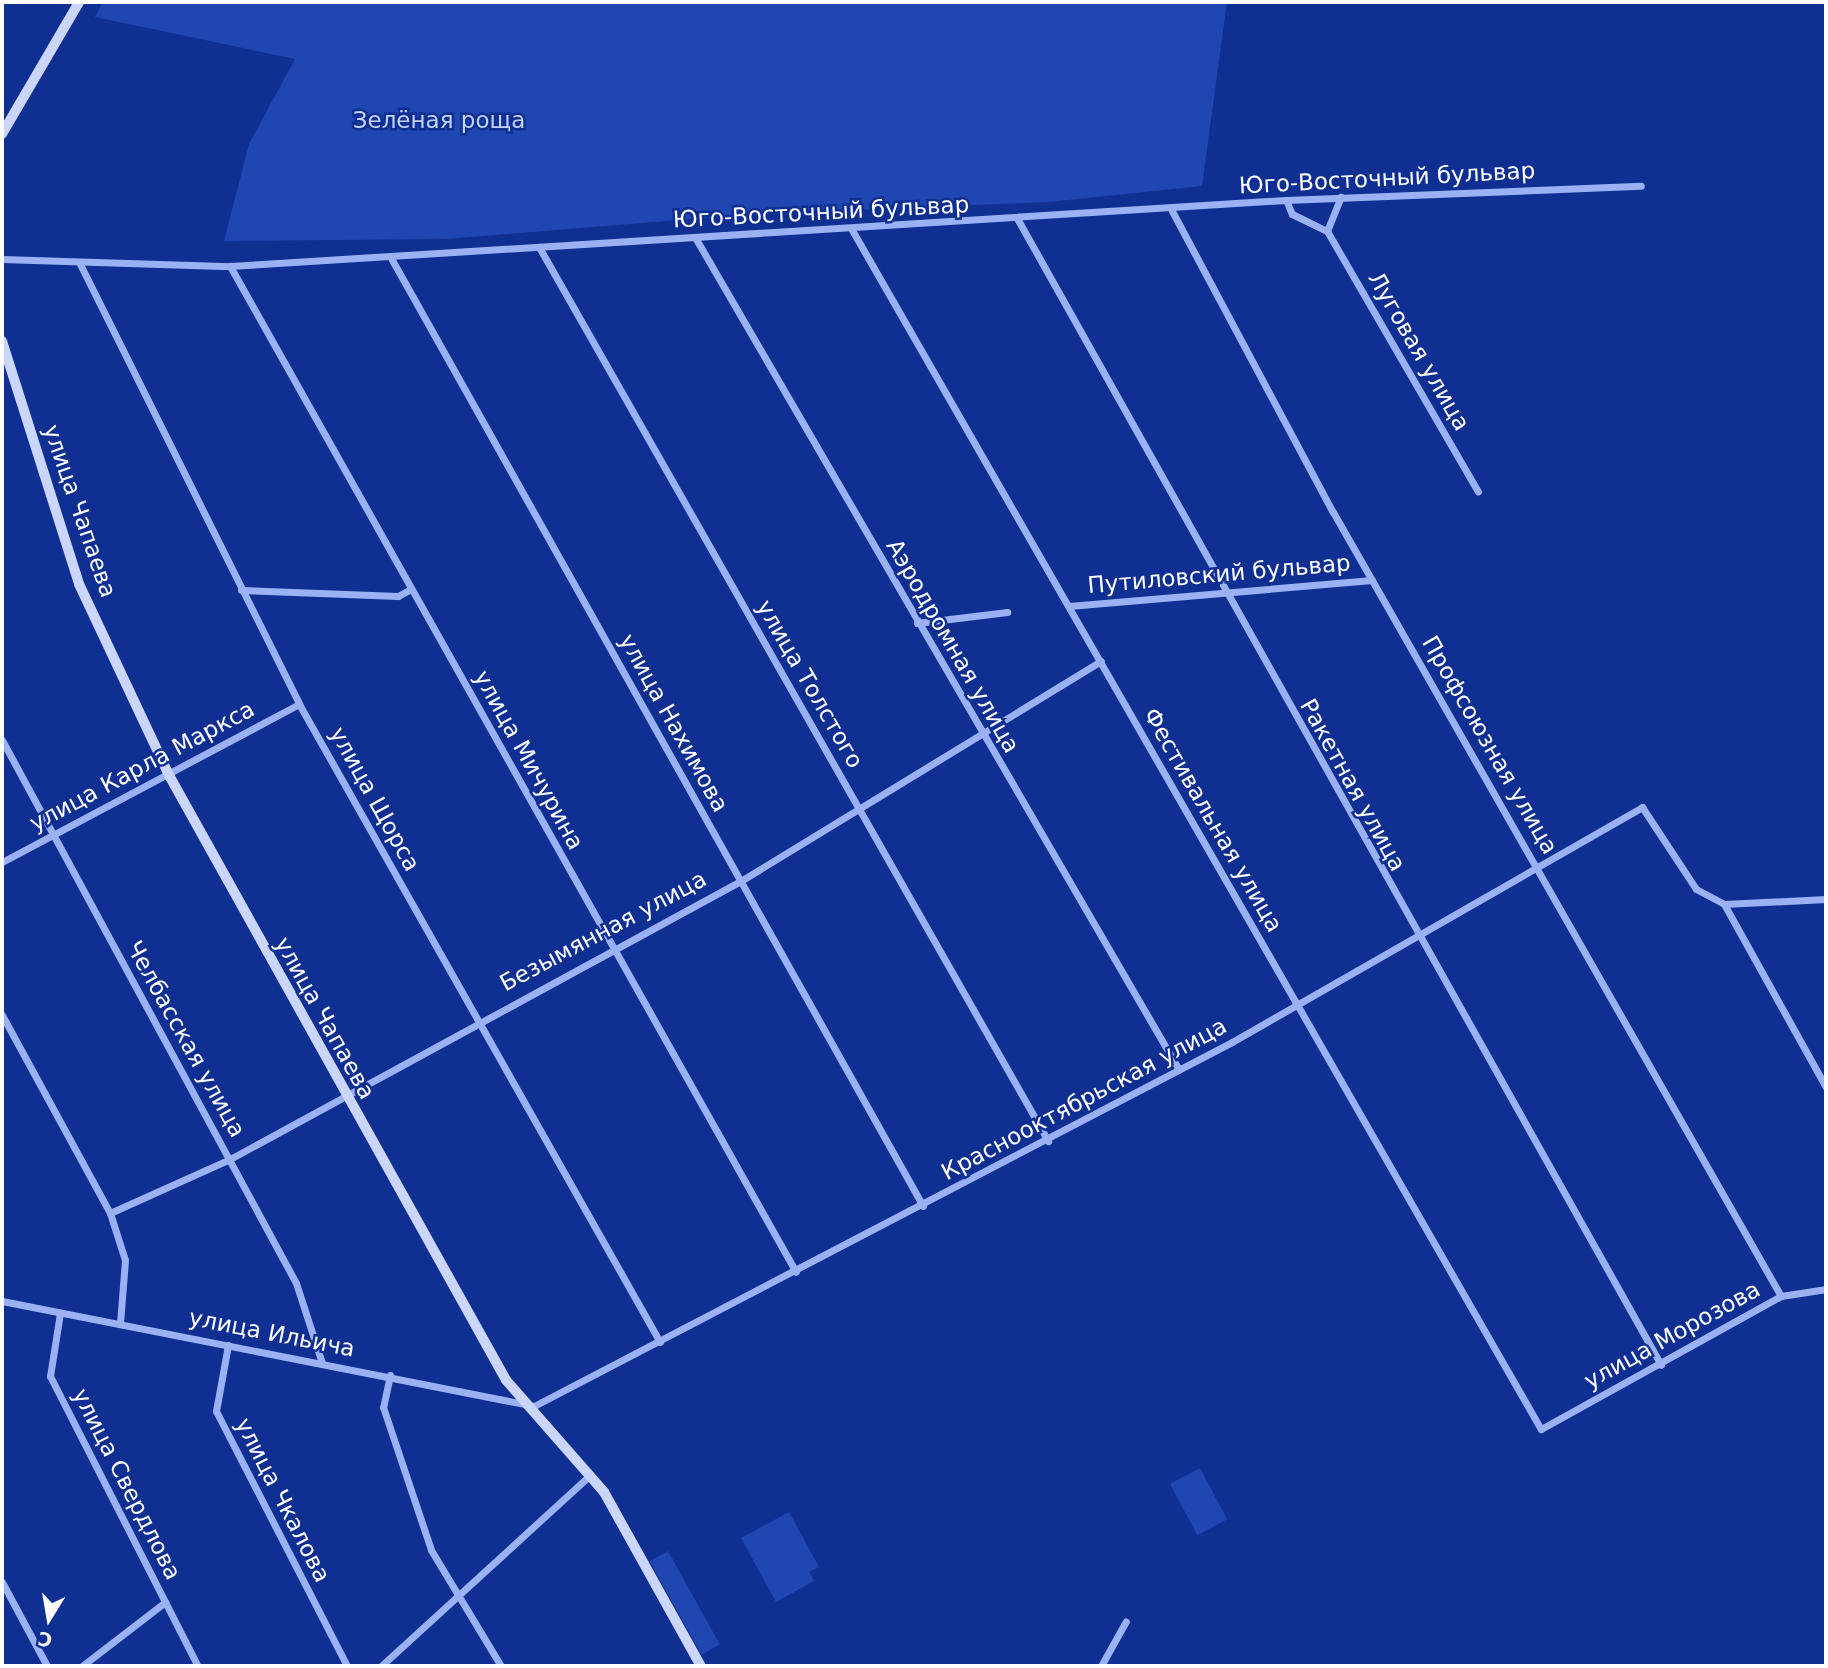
<!DOCTYPE html>
<meta charset="utf-8">
<style>
body{margin:0}
#map{position:relative;width:1828px;height:1668px;overflow:hidden;background:#0f2f92;font-family:"DejaVu Sans",sans-serif}
div>[style]{position:absolute}
.green>*{inset:0;background:#2046b2;transform-origin:0 0}
.street>*{height:7px;margin:-3.5px;padding:0 3.5px;transform-origin:3.5px;border-radius:3.5px;background:#9ab1f4}
.secondary>*{height:10px;margin:-5px;padding:0 5px;transform-origin:5px;border-radius:5px;background:#cad6fd}
span{translate:-50% -50%;white-space:nowrap;text-align:center;line-height:1.15;-webkit-text-stroke:5px #0f2f92;paint-order:stroke}
.park-label{font-size:23px;color:#c2d2fe}
.street-label{font-size:23px;color:#fff}
.frame{position:absolute;inset:0;border:4px solid #fff;pointer-events:none}
.north{position:absolute;left:14px;top:1584px;width:70px;height:70px;-webkit-text-stroke:5px #0f2f92;paint-order:stroke;rotate:191deg;font-size:19px;font-weight:700;line-height:28px;text-align:center;color:#fff}
.north::after{content:'';display:block;margin:auto;width:24px;height:32px;background:#fff;clip-path:polygon(50% 0,100% 100%,50% 72%,0 100%)}
</style>
<div id="map">
<div class="green">
<i style="clip-path:polygon(103px 2px,1227px 2px,1202px 186px,1049px 202px,740px 215px,446px 239px,224px 241px,249px 144px,295px 59px,95px 17px)"></i>
<i style="left:1200px;top:1468px;width:58px;height:34px;rotate:62deg"></i>
<i style="clip-path:polygon(789px 1512px,819px 1567px,809px 1572px,814px 1581px,776px 1602px,741px 1538px)"></i>
<i style="left:668px;top:1551px;width:107px;height:21px;rotate:61deg"></i>
</div>
<div class="street">
<i style="left:1286px;top:200px;width:15px;rotate:67deg"></i>
<i style="left:1292px;top:214px;width:39px;rotate:26deg"></i>
<i style="left:1327px;top:231px;width:301px;rotate:59.9deg"></i>
<i style="left:1172px;top:211px;width:341px;rotate:61.9deg"></i>
<i style="left:1333px;top:512px;width:903px;rotate:60.26deg"></i>
<i style="left:1018px;top:220px;width:1313px;rotate:60.68deg"></i>
<i style="left:852px;top:230px;width:1383px;rotate:60.12deg"></i>
<i style="left:1541px;top:1429px;width:274px;rotate:-29deg"></i>
<i style="left:1781px;top:1296px;width:46px;rotate:-8.8deg"></i>
<i style="left:1327px;top:231px;width:37px;rotate:-68deg"></i>
<i style="left:696px;top:239px;width:961px;rotate:59.83deg"></i>
<i style="left:539px;top:247px;width:1029px;rotate:60.34deg"></i>
<i style="left:391px;top:258px;width:1087px;rotate:60.7deg"></i>
<i style="left:2px;top:259px;width:228px;rotate:1.8deg"></i>
<i style="left:230px;top:266px;width:1058px;rotate:-3.58deg"></i>
<i style="left:1286px;top:200px;width:355px;rotate:-2.3deg"></i>
<i style="left:79px;top:262px;width:494px;rotate:63.5deg"></i>
<i style="left:299px;top:704px;width:733px;rotate:60.5deg"></i>
<i style="left:230px;top:266px;width:1154px;rotate:60.64deg"></i>
<i style="left:241px;top:590px;width:157px;rotate:2.2deg"></i>
<i style="left:398px;top:596px;width:15px;rotate:-28deg"></i>
<i style="left:1069px;top:606px;width:304px;rotate:-4.9deg"></i>
<i style="left:917px;top:623px;width:91px;rotate:-7deg"></i>
<i style="left:2px;top:740px;width:617px;rotate:61.57deg"></i>
<i style="left:296px;top:1283px;width:84px;rotate:72deg"></i>
<i style="left:2px;top:862px;width:336px;rotate:-28deg"></i>
<i style="left:1724px;top:904px;width:102px;rotate:-2.8deg"></i>
<i style="left:2px;top:1015px;width:226px;rotate:61.4deg"></i>
<i style="left:110px;top:1213px;width:49px;rotate:72.3deg"></i>
<i style="left:125px;top:1260px;width:64px;rotate:94.5deg"></i>
<i style="left:110px;top:1213px;width:132px;rotate:-24.2deg"></i>
<i style="left:230px;top:1159px;width:579px;rotate:-28.56deg"></i>
<i style="left:739px;top:882px;width:424px;rotate:-31.4deg"></i>
<i style="left:2px;top:1301px;width:542px;rotate:11.16deg"></i>
<i style="left:534px;top:1406px;width:787px;rotate:-27.54deg"></i>
<i style="left:1232px;top:1042px;width:473px;rotate:-29.8deg"></i>
<i style="left:1642px;top:807px;width:98px;rotate:56.6deg"></i>
<i style="left:1696px;top:889px;width:32px;rotate:28deg"></i>
<i style="left:1724px;top:904px;width:210px;rotate:60.9deg"></i>
<i style="left:60px;top:1313px;width:64px;rotate:99deg"></i>
<i style="left:50px;top:1376px;width:326px;rotate:63deg"></i>
<i style="left:228px;top:1345px;width:67px;rotate:100.3deg"></i>
<i style="left:216px;top:1411px;width:287px;rotate:62.8deg"></i>
<i style="left:390px;top:1375px;width:33px;rotate:102deg"></i>
<i style="left:383px;top:1407px;width:151px;rotate:71.4deg"></i>
<i style="left:431px;top:1550px;width:135px;rotate:58.9deg"></i>
<i style="left:2px;top:1582px;width:95px;rotate:61.8deg"></i>
<i style="left:82px;top:1666px;width:105px;rotate:-37.6deg"></i>
<i style="left:381px;top:1666px;width:283px;rotate:-42.4deg"></i>
<i style="left:1101px;top:1666px;width:51px;rotate:-60.9deg"></i>
</div>
<div class="secondary">
<i style="left:2px;top:134px;width:153px;rotate:-59.7deg"></i>
<i style="left:2px;top:341px;width:255px;rotate:72.4deg"></i>
<i style="left:79px;top:584px;width:213px;rotate:64.8deg"></i>
<i style="left:170px;top:777px;width:690px;rotate:60.87deg"></i>
<i style="left:506px;top:1380px;width:149px;rotate:48.8deg"></i>
<i style="left:604px;top:1492px;width:199px;rotate:60.9deg"></i>
</div>
<div class="park-label">
<span style="left:439px;top:120px">Зелёная роща</span>
</div>
<div class="street-label">
<span style="left:1387px;top:178px;rotate:-3deg">Юго-Восточный бульвар</span>
<span style="left:821px;top:212px;rotate:-3deg">Юго-Восточный бульвар</span>
<span style="left:1419px;top:351px;rotate:60deg">Луговая улица</span>
<span style="left:80px;top:511px;rotate:71deg">улица Чапаева</span>
<span style="left:1219px;top:574px;rotate:-5deg">Путиловский бульвар</span>
<span style="left:953px;top:646px;rotate:60deg">Аэродромная улица</span>
<span style="left:810px;top:684px;rotate:60deg">улица Толстого</span>
<span style="left:674px;top:723px;rotate:61deg">улица Нахимова</span>
<span style="left:1490px;top:745px;rotate:60deg">Профсоюзная улица</span>
<span style="left:529px;top:760px;rotate:61deg">улица Мичурина</span>
<span style="left:142px;top:766px;rotate:-28deg">улица Карла Маркса</span>
<span style="left:1353px;top:785px;rotate:61deg">Ракетная улица</span>
<span style="left:375px;top:799px;rotate:61deg">улица Щорса</span>
<span style="left:1213px;top:820px;rotate:60deg">Фестивальная улица</span>
<span style="left:603px;top:931px;rotate:-28deg">Безымянная улица</span>
<span style="left:325px;top:1018px;rotate:61deg">улица Чапаева</span>
<span style="left:186px;top:1039px;rotate:61deg">Челбасская улица</span>
<span style="left:1084px;top:1099px;rotate:-28deg">Краснооктябрьская улица</span>
<span style="left:272px;top:1333px;rotate:11deg">улица Ильича</span>
<span style="left:1672px;top:1335px;rotate:-29deg">улица Морозова</span>
<span style="left:127px;top:1484px;rotate:63deg">улица Свердлова</span>
<span style="left:283px;top:1500px;rotate:63deg">улица Чкалова</span>
</div>
<div class="frame"></div>
<div class="north">С</div>
</div>
